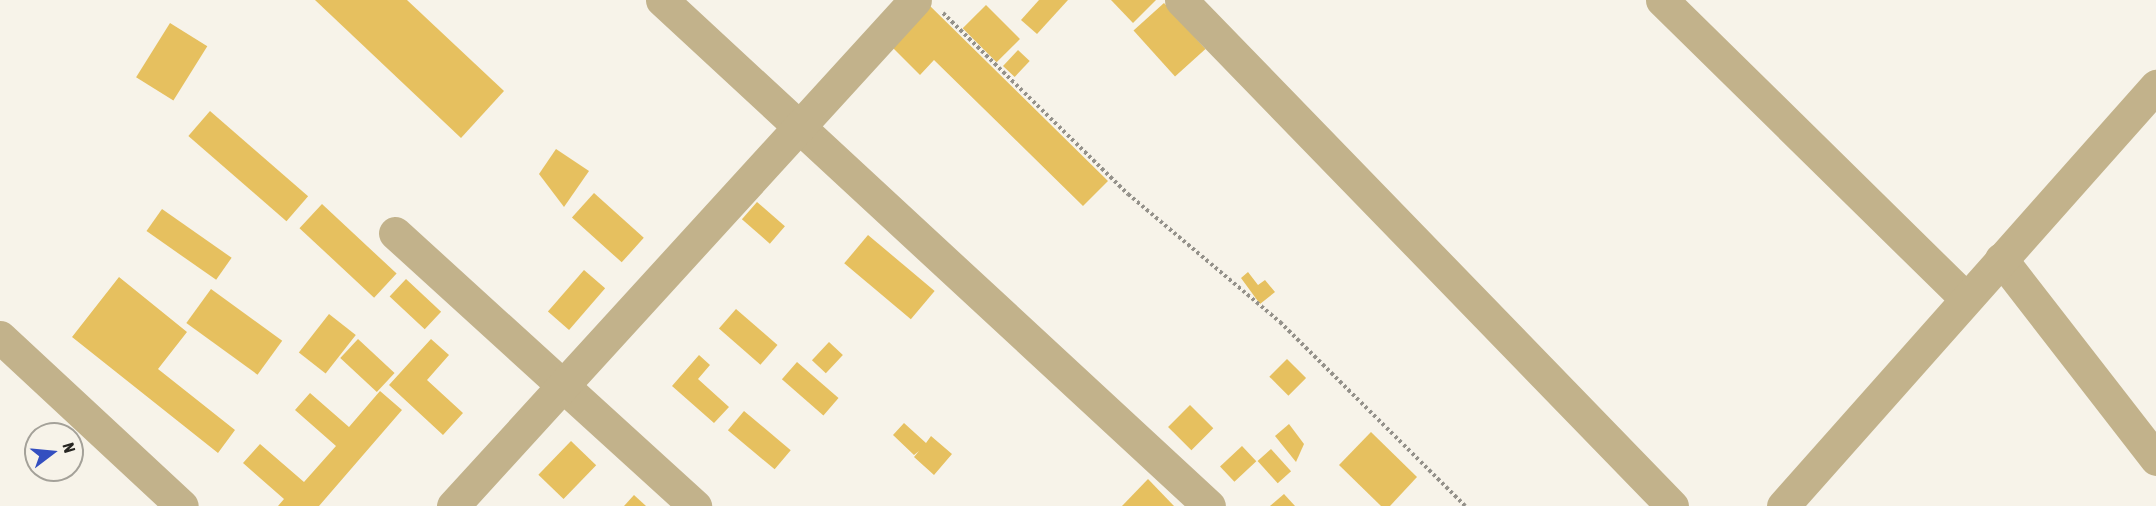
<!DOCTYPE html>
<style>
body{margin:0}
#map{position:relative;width:2156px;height:506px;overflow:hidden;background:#f7f3e9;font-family:"Asap Condensed",sans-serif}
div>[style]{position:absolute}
.building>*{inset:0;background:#e6c05f;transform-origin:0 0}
.path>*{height:4px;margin-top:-2px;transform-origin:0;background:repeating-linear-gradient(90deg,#94918a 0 3px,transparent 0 6px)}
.minor>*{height:33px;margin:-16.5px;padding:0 16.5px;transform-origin:16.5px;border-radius:16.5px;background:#c2b28b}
span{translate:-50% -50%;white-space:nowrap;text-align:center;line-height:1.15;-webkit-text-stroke:6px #f7f3e9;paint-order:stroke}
.north{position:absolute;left:24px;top:422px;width:60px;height:60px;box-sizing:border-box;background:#f7f3e9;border:2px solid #a4a199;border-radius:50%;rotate:74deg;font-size:16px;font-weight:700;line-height:24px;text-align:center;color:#272622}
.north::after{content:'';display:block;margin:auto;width:21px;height:27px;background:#344fc0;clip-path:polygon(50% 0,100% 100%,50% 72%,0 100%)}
</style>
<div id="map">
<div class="building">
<i style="clip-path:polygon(315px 0,407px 0,504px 91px,461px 138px)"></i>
<i style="clip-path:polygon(1039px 0,1068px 0,1037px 34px,1021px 20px)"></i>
<i style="clip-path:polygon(1111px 0,1156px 0,1133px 23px)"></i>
<i style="clip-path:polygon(927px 3px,1108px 181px,1083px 206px,934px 60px,920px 75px,888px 43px)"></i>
<i style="left:1164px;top:3px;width:62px;height:41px;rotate:48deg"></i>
<i style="left:986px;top:5px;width:48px;height:33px;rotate:45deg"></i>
<i style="left:170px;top:23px;width:44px;height:64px;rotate:32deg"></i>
<i style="left:1018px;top:50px;width:16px;height:22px;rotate:43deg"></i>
<i style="left:210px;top:111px;width:130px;height:33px;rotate:41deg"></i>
<i style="clip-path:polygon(556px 149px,589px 171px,564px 207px,539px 174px)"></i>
<i style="left:594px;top:193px;width:67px;height:33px;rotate:42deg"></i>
<i style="left:757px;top:202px;width:37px;height:23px;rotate:41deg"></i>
<i style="left:322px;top:204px;width:102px;height:33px;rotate:43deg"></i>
<i style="left:162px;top:209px;width:85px;height:27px;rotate:35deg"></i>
<i style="left:868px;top:235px;width:87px;height:37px;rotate:40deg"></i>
<i style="left:584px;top:270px;width:28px;height:55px;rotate:41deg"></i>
<i style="clip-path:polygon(1248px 272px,1258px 285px,1265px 280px,1275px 292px,1260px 304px,1241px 278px)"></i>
<i style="clip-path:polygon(119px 277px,187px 332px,158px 369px,235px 430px,218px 453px,72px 337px)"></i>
<i style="left:406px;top:279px;width:48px;height:24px;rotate:43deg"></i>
<i style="left:211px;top:289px;width:88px;height:42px;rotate:36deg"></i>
<i style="left:736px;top:309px;width:55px;height:26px;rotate:41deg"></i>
<i style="left:329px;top:314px;width:34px;height:49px;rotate:38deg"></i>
<i style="left:358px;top:339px;width:50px;height:26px;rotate:43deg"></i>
<i style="clip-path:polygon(431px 339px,449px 355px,427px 380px,463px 413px,443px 435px,389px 385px)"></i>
<i style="left:829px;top:342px;width:19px;height:25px;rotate:43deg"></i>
<i style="clip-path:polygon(699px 355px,710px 365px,698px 379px,729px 407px,714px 423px,672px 386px)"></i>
<i style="left:1287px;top:359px;width:27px;height:25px;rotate:45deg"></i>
<i style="left:797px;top:362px;width:55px;height:23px;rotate:41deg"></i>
<i style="clip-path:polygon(380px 391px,402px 410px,319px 506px,278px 506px,284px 499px,243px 463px,260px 444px,304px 482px,336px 446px,295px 410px,310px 393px,349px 427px)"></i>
<i style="left:1190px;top:405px;width:33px;height:31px;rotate:45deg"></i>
<i style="left:744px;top:411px;width:61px;height:25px;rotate:40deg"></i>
<i style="clip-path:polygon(904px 423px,926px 443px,931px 436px,952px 454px,934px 475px,914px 457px,919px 451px,914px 455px,893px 435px)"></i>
<i style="clip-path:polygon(1289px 424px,1304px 444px,1296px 462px,1275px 436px)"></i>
<i style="clip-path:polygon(1371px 432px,1417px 477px,1390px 506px,1381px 506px,1339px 465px)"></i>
<i style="left:571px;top:441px;width:35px;height:47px;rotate:44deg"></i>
<i style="left:1242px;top:446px;width:21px;height:30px;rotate:47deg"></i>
<i style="left:1271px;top:449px;width:30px;height:18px;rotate:48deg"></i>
<i style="clip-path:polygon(1148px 479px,1174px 506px,1122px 506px)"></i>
<i style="clip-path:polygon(1284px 494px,1295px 506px,1270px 506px)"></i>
<i style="clip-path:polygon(634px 495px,646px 506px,624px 506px)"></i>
</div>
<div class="path">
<i style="left:943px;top:13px;width:259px;rotate:44.4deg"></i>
<i style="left:1128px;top:194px;width:199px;rotate:40.1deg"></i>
<i style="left:1280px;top:322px;width:261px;rotate:44.8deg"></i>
</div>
<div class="minor">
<i style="left:662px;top:0;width:745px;rotate:42.77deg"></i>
<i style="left:1181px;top:0;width:705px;rotate:45.86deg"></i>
<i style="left:1662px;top:0;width:426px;rotate:44.5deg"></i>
<i style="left:395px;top:233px;width:406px;rotate:42.3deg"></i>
<i style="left:2001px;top:259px;width:253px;rotate:52.2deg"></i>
<i style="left:0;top:337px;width:248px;rotate:42.9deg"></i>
<i style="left:453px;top:506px;width:685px;rotate:-47.6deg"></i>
<i style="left:1783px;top:506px;width:562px;rotate:-48.39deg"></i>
</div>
<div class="north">N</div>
</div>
